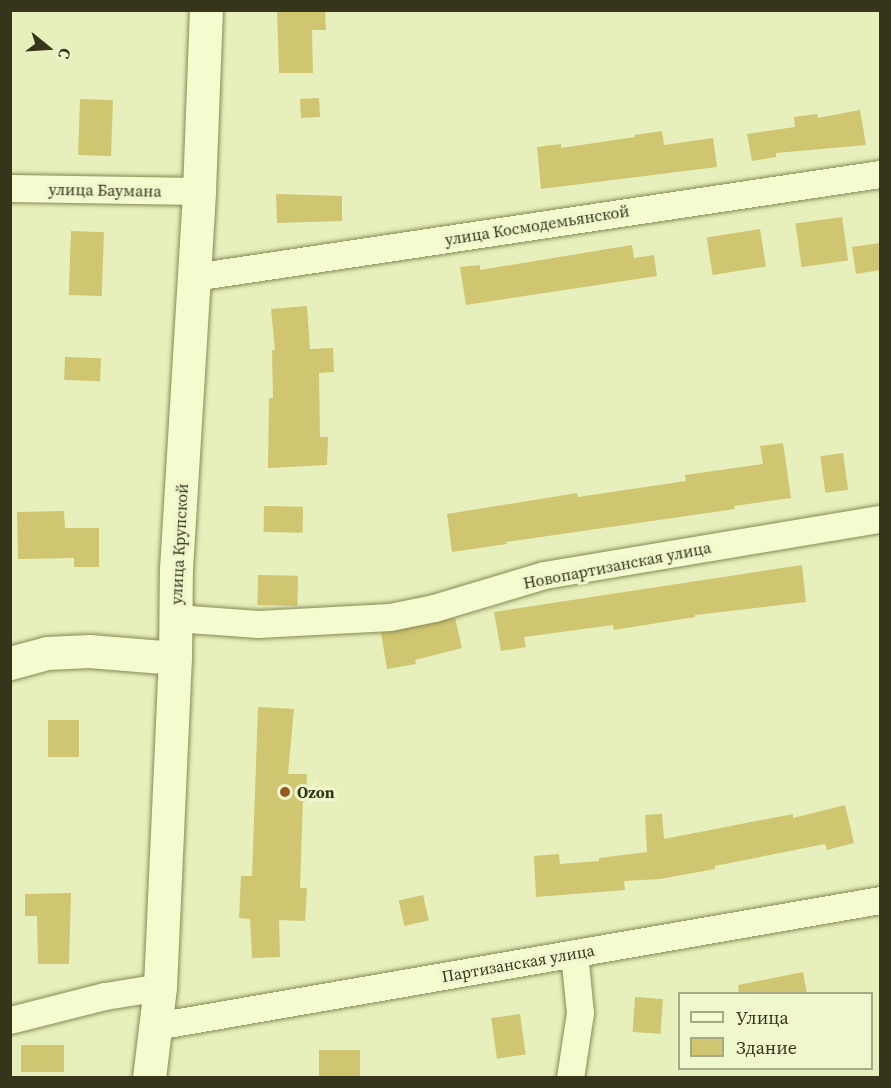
<!DOCTYPE html>
<meta charset="utf-8">
<style>
body{margin:0}
#map{position:relative;width:891px;height:1088px;overflow:hidden;background:#e7f0bc;font-family:"Source Serif 4",serif}
div>[style]{position:absolute}
.building>*{inset:0;background:#d0c570;transform-origin:0 0}
.roads{filter:drop-shadow(0 0 2px #885) drop-shadow(0 0 2px #885)}
.street>*{height:27px;margin:-13.5px;padding:0 13.5px;transform-origin:13.5px;border-radius:13.5px;background:#f3fbcf}
.secondary>*{height:33px;margin:-16.5px;padding:0 16.5px;transform-origin:16.5px;border-radius:16.5px;background:#f3fbcf}
.dots>*{width:16px;height:16px;translate:-50% -50%;box-sizing:border-box;border:3px solid #eff7cc;border-radius:50%}
span{translate:-50% -50%;white-space:nowrap;text-align:center;line-height:1.15;-webkit-text-stroke:6px #eff7cc;paint-order:stroke}
.street-label{font-size:16px;color:#36351b}
.poi-label{font-size:16px;color:#36351b;font-weight:700}
.left{translate:0 -50%;text-align:left}
.frame{position:absolute;inset:0;border:12px solid #36351b;pointer-events:none}
.legend{position:absolute;left:678px;top:992px;width:195px;height:78px;box-sizing:border-box;background:#eff7cc;border:2px solid #a5a985;margin:0;padding:8px 10px;list-style:none;font-size:18px;color:#36351b}
.legend li{display:flex;align-items:center;gap:12px;height:30px}
.legend b{width:30px;border:2px solid #a5a985}
.north{position:absolute;left:18px;top:18px;width:60px;height:60px;-webkit-text-stroke:4px #eff7cc;paint-order:stroke;rotate:108deg;font-size:16px;font-weight:700;line-height:24px;text-align:center;color:#36351b}
.north::after{content:'';display:block;margin:auto;width:21px;height:27px;background:#36351b;clip-path:polygon(50% 0,100% 100%,50% 72%,0 100%)}
</style>
<div id="map">
<div class="building">
<i style="clip-path:polygon(277px 10px,325px 10px,326px 30px,312px 30px,313px 73px,279px 73px)"></i>
<i style="left:319px;top:98px;width:19px;height:19px;rotate:87deg"></i>
<i style="left:80px;top:99px;width:33px;height:56px;rotate:2deg"></i>
<i style="clip-path:polygon(860px 110px,866px 145px,776px 153px,776px 157px,752px 161px,747px 134px,795px 127px,794px 117px,817px 114px,818px 118px)"></i>
<i style="clip-path:polygon(662px 131px,664px 145px,713px 138px,717px 167px,541px 189px,537px 147px,561px 144px,561px 148px,635px 137px,634px 135px)"></i>
<i style="clip-path:polygon(276px 194px,342px 196px,342px 221px,277px 223px)"></i>
<i style="left:842px;top:217px;width:44px;height:47px;rotate:82deg"></i>
<i style="left:760px;top:229px;width:38px;height:54px;rotate:81deg"></i>
<i style="left:71px;top:231px;width:33px;height:64px;rotate:2deg"></i>
<i style="clip-path:polygon(880px 243px,880px 270px,856px 274px,852px 247px)"></i>
<i style="clip-path:polygon(632px 245px,634px 258px,654px 255px,657px 276px,466px 305px,460px 267px,480px 265px,480px 270px)"></i>
<i style="clip-path:polygon(307px 306px,310px 349px,333px 348px,334px 372px,319px 373px,320px 437px,328px 437px,327px 465px,268px 468px,269px 398px,273px 398px,272px 350px,275px 350px,271px 309px)"></i>
<i style="left:65px;top:357px;width:36px;height:23px;rotate:2deg"></i>
<i style="clip-path:polygon(783px 443px,791px 498px,734px 506px,735px 509px,506px 542px,507px 544px,452px 552px,447px 514px,577px 493px,578px 497px,686px 481px,685px 475px,763px 464px,760px 446px)"></i>
<i style="left:843px;top:453px;width:37px;height:23px;rotate:82deg"></i>
<i style="left:264px;top:506px;width:39px;height:26px;rotate:1deg"></i>
<i style="clip-path:polygon(64px 511px,65px 528px,99px 528px,99px 567px,74px 567px,74px 558px,18px 559px,17px 512px)"></i>
<i style="clip-path:polygon(802px 565px,806px 602px,695px 615px,695px 617px,614px 630px,613px 625px,524px 637px,526px 647px,501px 651px,494px 612px)"></i>
<i style="left:258px;top:575px;width:40px;height:30px;rotate:1deg"></i>
<i style="clip-path:polygon(455px 618px,462px 648px,415px 660px,416px 664px,387px 669px,381px 633px)"></i>
<i style="clip-path:polygon(258px 707px,294px 709px,288px 774px,307px 774px,306px 800px,303px 800px,300px 888px,307px 888px,305px 921px,279px 920px,280px 957px,252px 958px,250px 919px,239px 918px,241px 876px,252px 876px)"></i>
<i style="left:48px;top:720px;width:31px;height:37px"></i>
<i style="clip-path:polygon(845px 805px,854px 843px,827px 850px,825px 844px,715px 866px,715px 869px,660px 879px,624px 881px,625px 890px,536px 897px,534px 856px,559px 854px,560px 864px,599px 861px,599px 858px,647px 852px,645px 815px,662px 814px,664px 839px,793px 814px,793px 818px)"></i>
<i style="clip-path:polygon(71px 893px,69px 964px,38px 964px,37px 916px,25px 916px,25px 894px)"></i>
<i style="left:423px;top:895px;width:26px;height:25px;rotate:77deg"></i>
<i style="clip-path:polygon(803px 972px,807px 993px,739px 993px,738px 985px)"></i>
<i style="left:635px;top:997px;width:28px;height:35px;rotate:4deg"></i>
<i style="left:520px;top:1014px;width:41px;height:29px;rotate:82deg"></i>
<i style="left:64px;top:1045px;width:27px;height:43px;rotate:90deg"></i>
<i style="left:360px;top:1050px;width:27px;height:41px;rotate:90deg"></i>
</div>
<div class="roads">
<div class="street">
<i style="left:10px;top:188px;width:189px;rotate:0.9deg"></i>
<i style="left:194px;top:277px;width:694px;rotate:-8.54deg"></i>
<i style="left:175px;top:618px;width:83px;rotate:4.1deg"></i>
<i style="left:258px;top:624px;width:132px;rotate:-3deg"></i>
<i style="left:390px;top:617px;width:45px;rotate:-11.6deg"></i>
<i style="left:434px;top:608px;width:115px;rotate:-16.7deg"></i>
<i style="left:544px;top:575px;width:341px;rotate:-9.5deg"></i>
<i style="left:10px;top:1020px;width:98px;rotate:-14.2deg"></i>
<i style="left:105px;top:996px;width:56px;rotate:-9.3deg"></i>
<i style="left:156px;top:1026px;width:735px;rotate:-9.87deg"></i>
<i style="left:570px;top:1078px;width:66px;rotate:-81.3deg"></i>
<i style="left:580px;top:1013px;width:60px;rotate:-95.7deg"></i>
</div>
<div class="secondary">
<i style="left:10px;top:663px;width:38px;rotate:-15deg"></i>
<i style="left:47px;top:653px;width:42px;rotate:-2.7deg"></i>
<i style="left:89px;top:651px;width:86px;rotate:4.7deg"></i>
<i style="left:149px;top:1078px;width:92px;rotate:-83.1deg"></i>
<i style="left:160px;top:987px;width:329px;rotate:-87.4deg"></i>
<i style="left:175px;top:658px;width:89px;rotate:-89.4deg"></i>
<i style="left:176px;top:569px;width:379px;rotate:-86.5deg"></i>
<i style="left:199px;top:191px;width:181px;rotate:-87.8deg"></i>
</div>
</div>
<div class="dots">
<i style="left:285px;top:792px;background:#9a5922"></i>
</div>
<div class="street-label">
<span style="left:105px;top:190px;rotate:1deg">улица Баумана</span>
<span style="left:537px;top:225px;rotate:-9deg">улица Космодемьянской</span>
<span style="left:179px;top:544px;rotate:-87deg">улица Крупской</span>
<span style="left:617px;top:565px;rotate:-11deg">Новопартизанская улица</span>
<span style="left:518px;top:963px;rotate:-10deg">Партизанская улица</span>
</div>
<div class="poi-label">
<span class="left" style="left:297px;top:792px">Ozon</span>
</div>
<div class="frame"></div>
<ul class="legend">
<li><b style="height:8px;background:#f3fbcf"></b>Улица</li>
<li><b style="height:16px;background:#d0c570"></b>Здание</li>
</ul>
<div class="north">С</div>
</div>
